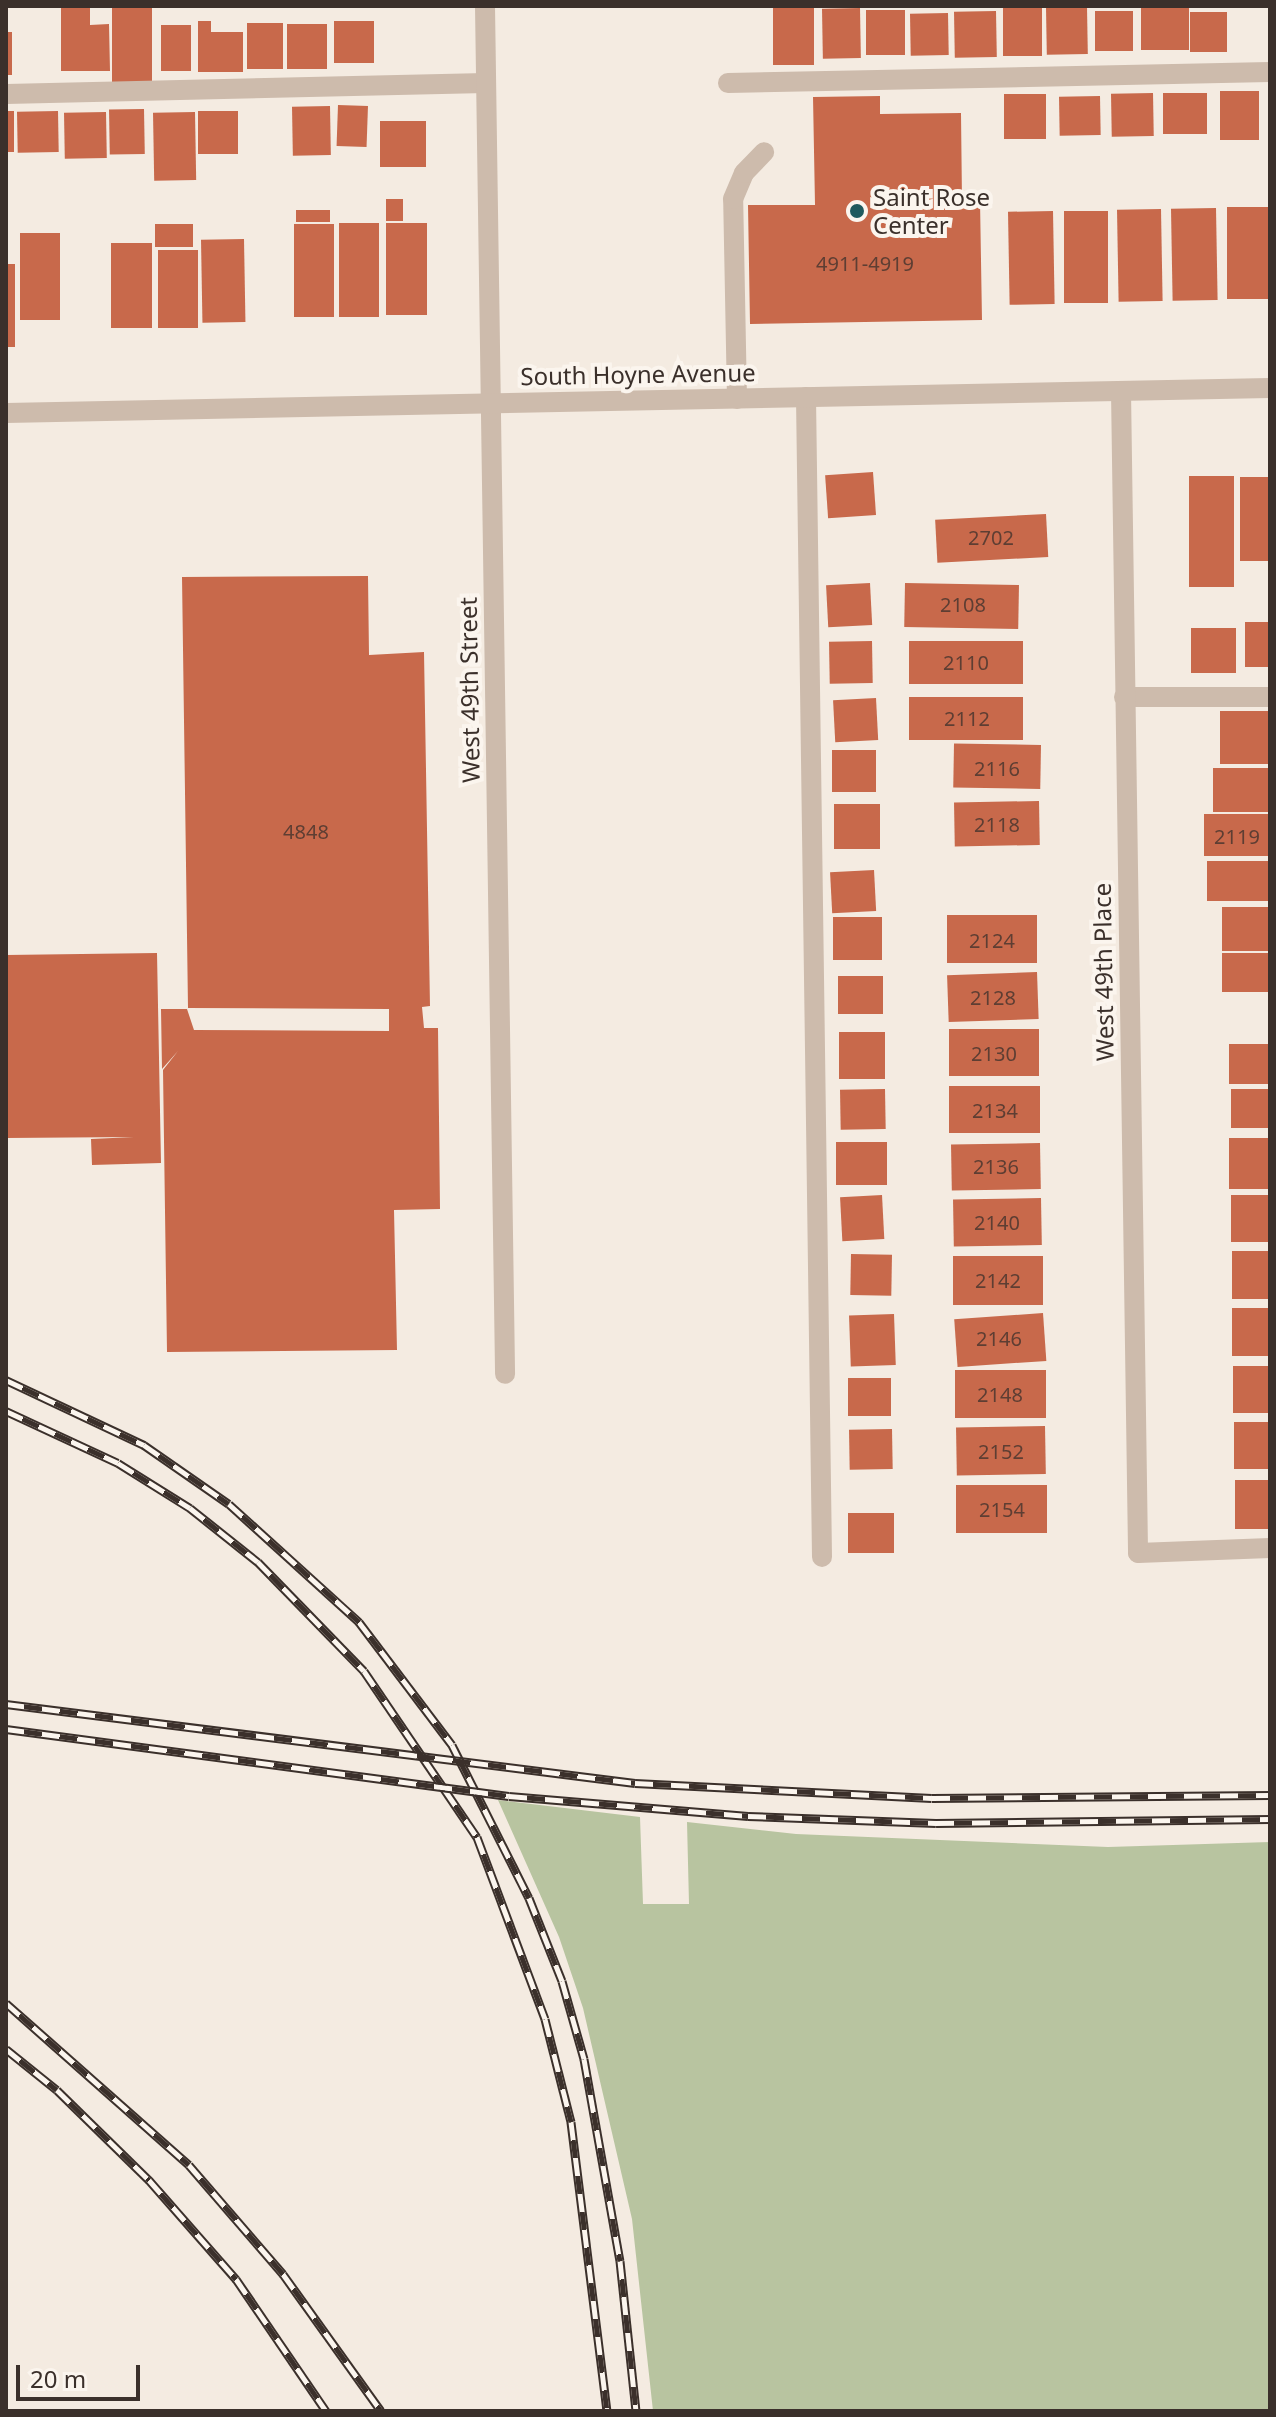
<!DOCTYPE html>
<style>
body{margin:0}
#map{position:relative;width:1276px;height:2417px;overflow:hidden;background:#f4ebe1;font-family:"Noto Sans",sans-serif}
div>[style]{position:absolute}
.green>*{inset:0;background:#b8c4a0}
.building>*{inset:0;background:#c8694b;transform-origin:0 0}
.service>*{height:20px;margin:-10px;padding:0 10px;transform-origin:10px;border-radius:10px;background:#cdbbac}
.minor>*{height:20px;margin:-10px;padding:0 10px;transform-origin:10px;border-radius:10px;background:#cdbbac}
.rail>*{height:9px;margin-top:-4.5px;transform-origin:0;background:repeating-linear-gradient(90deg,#fbf5ee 0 18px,#3b302b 0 36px);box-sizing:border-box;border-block:2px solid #3b302b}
.dots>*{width:22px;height:22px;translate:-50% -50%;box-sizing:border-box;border:4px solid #fbf5ee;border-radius:50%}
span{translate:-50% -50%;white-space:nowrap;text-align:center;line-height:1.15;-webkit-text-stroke:8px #fbf5ee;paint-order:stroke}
.number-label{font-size:20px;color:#5e3e33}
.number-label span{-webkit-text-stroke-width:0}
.poi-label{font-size:24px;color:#3b302b}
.left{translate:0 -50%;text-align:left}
.street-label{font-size:24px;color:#3b302b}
.frame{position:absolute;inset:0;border:8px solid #3b302b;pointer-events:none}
.scale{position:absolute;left:16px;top:2365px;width:124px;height:36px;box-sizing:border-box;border:4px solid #3b302b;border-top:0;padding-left:10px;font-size:24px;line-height:28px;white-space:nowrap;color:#3b302b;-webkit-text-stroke:6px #fbf5ee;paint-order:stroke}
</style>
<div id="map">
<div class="green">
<i style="clip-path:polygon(498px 1800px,640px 1817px,643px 1904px,689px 1904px,687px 1822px,796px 1834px,1108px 1847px,1270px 1842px,1270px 2411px,653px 2411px,632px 2219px,583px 2008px,559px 1937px)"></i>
</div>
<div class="building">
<i style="clip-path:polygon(61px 6px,90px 6px,90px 25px,109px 24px,110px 71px,61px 71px)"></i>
<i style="left:112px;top:6px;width:40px;height:76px"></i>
<i style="left:773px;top:6px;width:41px;height:59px"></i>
<i style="left:1141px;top:6px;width:48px;height:44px"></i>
<i style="left:1087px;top:7px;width:47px;height:41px;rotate:89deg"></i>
<i style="left:860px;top:8px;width:50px;height:38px;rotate:89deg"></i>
<i style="left:1003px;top:8px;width:39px;height:48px"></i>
<i style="left:905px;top:10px;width:45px;height:39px;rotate:90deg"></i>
<i style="left:996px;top:11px;width:46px;height:42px;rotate:89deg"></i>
<i style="left:1133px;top:11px;width:40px;height:38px;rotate:90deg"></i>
<i style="left:1190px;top:12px;width:37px;height:40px"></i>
<i style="left:948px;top:13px;width:42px;height:38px;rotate:89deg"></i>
<i style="clip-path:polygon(198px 21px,211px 21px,211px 32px,243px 32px,243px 72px,198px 72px)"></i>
<i style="left:334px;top:21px;width:40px;height:42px"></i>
<i style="left:247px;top:23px;width:36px;height:46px"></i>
<i style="left:287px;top:24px;width:40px;height:45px"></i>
<i style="left:161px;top:25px;width:30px;height:46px"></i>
<i style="left:6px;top:32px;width:6px;height:43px"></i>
<i style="left:1259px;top:91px;width:49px;height:39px;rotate:90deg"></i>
<i style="left:1153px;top:93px;width:43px;height:42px;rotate:89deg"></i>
<i style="left:1163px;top:93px;width:44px;height:41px"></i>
<i style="left:1004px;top:94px;width:42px;height:45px"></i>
<i style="clip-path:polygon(880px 96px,880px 114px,961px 113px,962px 201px,980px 200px,982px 320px,750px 324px,748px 205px,815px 205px,813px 97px)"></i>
<i style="left:1100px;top:96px;width:39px;height:41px;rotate:89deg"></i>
<i style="left:338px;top:105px;width:30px;height:41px;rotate:2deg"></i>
<i style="left:330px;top:106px;width:49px;height:38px;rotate:89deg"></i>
<i style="left:144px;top:109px;width:45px;height:35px;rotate:89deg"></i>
<i style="left:6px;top:111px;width:8px;height:41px"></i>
<i style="left:58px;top:111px;width:41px;height:41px;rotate:89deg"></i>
<i style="left:238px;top:111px;width:43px;height:40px;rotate:90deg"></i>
<i style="left:106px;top:112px;width:46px;height:42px;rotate:89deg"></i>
<i style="left:195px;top:112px;width:68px;height:42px;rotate:89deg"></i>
<i style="left:426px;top:121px;width:46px;height:46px;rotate:90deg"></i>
<i style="left:386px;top:199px;width:17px;height:22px"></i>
<i style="left:1270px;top:207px;width:92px;height:43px;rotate:90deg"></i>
<i style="left:1216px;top:208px;width:92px;height:45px;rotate:89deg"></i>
<i style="left:1161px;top:209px;width:92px;height:44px;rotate:89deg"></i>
<i style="left:296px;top:210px;width:34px;height:12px"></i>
<i style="left:1053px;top:211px;width:93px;height:45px;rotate:89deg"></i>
<i style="left:1064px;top:211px;width:44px;height:92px"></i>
<i style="left:339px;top:223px;width:40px;height:94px"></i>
<i style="left:386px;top:223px;width:41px;height:92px"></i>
<i style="left:155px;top:224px;width:38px;height:23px"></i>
<i style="left:334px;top:224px;width:93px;height:40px;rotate:90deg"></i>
<i style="left:20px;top:233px;width:40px;height:87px"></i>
<i style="left:244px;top:239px;width:83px;height:43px;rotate:89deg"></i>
<i style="left:111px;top:243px;width:41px;height:85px"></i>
<i style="left:158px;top:250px;width:40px;height:78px"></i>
<i style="left:6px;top:264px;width:9px;height:83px"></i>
<i style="left:873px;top:472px;width:43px;height:48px;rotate:86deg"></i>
<i style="left:1189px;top:476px;width:45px;height:111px"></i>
<i style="left:1270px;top:477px;width:84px;height:30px;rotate:90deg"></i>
<i style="left:1046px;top:514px;width:43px;height:111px;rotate:87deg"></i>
<i style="clip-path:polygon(368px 576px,369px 655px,424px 652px,430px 1006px,422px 1007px,424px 1028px,438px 1028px,440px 1209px,394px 1210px,397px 1350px,167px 1352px,163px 1070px,178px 1051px,162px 1069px,161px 1009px,187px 1009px,194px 1030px,389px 1031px,389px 1009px,188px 1008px,182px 577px)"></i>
<i style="left:870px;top:583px;width:42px;height:44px;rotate:87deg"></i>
<i style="left:905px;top:583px;width:114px;height:44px;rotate:1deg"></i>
<i style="left:1245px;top:622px;width:25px;height:45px"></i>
<i style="left:1191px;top:628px;width:45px;height:45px"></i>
<i style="left:872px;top:641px;width:42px;height:43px;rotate:89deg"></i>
<i style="left:909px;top:641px;width:114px;height:43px"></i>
<i style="left:909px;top:697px;width:114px;height:43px"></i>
<i style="left:876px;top:698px;width:42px;height:43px;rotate:87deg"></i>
<i style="left:1270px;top:711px;width:53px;height:50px;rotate:90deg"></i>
<i style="left:1041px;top:745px;width:44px;height:87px;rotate:91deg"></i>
<i style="left:832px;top:750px;width:44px;height:42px"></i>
<i style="left:1270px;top:768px;width:44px;height:57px;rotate:90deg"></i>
<i style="left:1039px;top:801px;width:44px;height:85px;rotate:89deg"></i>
<i style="left:880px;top:804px;width:45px;height:46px;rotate:90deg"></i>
<i style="left:1270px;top:814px;width:42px;height:66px;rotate:90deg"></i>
<i style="left:1270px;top:861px;width:40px;height:63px;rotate:90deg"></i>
<i style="left:874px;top:870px;width:41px;height:44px;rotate:87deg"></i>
<i style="left:1222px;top:907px;width:48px;height:44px"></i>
<i style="left:1037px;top:915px;width:48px;height:90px;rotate:90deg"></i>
<i style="left:833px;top:917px;width:49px;height:43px"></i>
<i style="clip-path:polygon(157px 953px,161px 1163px,92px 1165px,91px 1139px,134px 1137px,6px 1138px,6px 955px)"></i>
<i style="left:1270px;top:953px;width:39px;height:48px;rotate:90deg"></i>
<i style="left:1037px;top:972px;width:47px;height:90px;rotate:88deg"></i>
<i style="left:838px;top:976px;width:45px;height:38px"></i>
<i style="left:1039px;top:1029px;width:47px;height:90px;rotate:90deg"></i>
<i style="left:885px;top:1032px;width:47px;height:46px;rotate:90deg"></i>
<i style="left:1270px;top:1044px;width:40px;height:41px;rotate:90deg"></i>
<i style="left:1040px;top:1086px;width:47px;height:91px;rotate:90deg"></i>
<i style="left:885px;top:1089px;width:40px;height:45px;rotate:89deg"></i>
<i style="left:1270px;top:1089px;width:39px;height:39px;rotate:90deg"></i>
<i style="left:1229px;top:1138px;width:41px;height:51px"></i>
<i style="left:887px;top:1142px;width:43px;height:51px;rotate:90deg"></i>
<i style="left:1040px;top:1143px;width:46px;height:89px;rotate:89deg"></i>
<i style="left:882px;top:1195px;width:44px;height:42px;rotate:87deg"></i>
<i style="left:1231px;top:1195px;width:39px;height:47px"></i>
<i style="left:1041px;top:1198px;width:47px;height:88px;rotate:89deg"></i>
<i style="left:1270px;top:1251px;width:48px;height:38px;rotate:90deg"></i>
<i style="left:851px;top:1254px;width:41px;height:41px;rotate:1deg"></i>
<i style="left:953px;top:1256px;width:90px;height:49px"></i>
<i style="left:1270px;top:1308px;width:48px;height:38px;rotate:90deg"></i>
<i style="left:1043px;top:1313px;width:48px;height:89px;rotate:86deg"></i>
<i style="left:894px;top:1314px;width:51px;height:45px;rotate:88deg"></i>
<i style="left:1270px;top:1366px;width:47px;height:37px;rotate:90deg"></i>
<i style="left:1046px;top:1370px;width:48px;height:91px;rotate:90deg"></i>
<i style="left:891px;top:1378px;width:38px;height:43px;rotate:90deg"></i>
<i style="left:1270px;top:1422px;width:47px;height:36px;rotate:90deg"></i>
<i style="left:1045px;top:1426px;width:48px;height:89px;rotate:89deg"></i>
<i style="left:892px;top:1429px;width:40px;height:43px;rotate:89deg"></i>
<i style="left:1270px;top:1480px;width:49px;height:35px;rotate:90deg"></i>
<i style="left:956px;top:1485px;width:91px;height:48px"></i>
<i style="left:894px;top:1513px;width:40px;height:46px;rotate:90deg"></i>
</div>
<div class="service">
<i style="left:728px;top:83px;width:542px;rotate:-1.16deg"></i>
<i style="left:6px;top:94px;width:480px;rotate:-1.3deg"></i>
<i style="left:806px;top:397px;width:1160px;rotate:89.21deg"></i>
<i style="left:737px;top:399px;width:200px;rotate:-91.1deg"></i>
<i style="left:733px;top:199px;width:28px;rotate:-67deg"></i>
<i style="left:744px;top:173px;width:29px;rotate:-46deg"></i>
<i style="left:1124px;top:697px;width:146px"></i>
<i style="left:1138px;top:1553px;width:132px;rotate:-2.2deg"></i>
</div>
<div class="minor">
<i style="left:485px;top:6px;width:1368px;rotate:89.16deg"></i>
<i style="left:1121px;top:391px;width:1162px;rotate:89.16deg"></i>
<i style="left:6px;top:413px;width:1264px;rotate:-1.13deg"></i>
</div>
<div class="rail">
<i style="left:6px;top:1380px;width:153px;rotate:25.2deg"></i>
<i style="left:144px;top:1445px;width:103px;rotate:34.8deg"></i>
<i style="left:229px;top:1504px;width:176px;rotate:42.2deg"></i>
<i style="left:359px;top:1622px;width:154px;rotate:52.9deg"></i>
<i style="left:452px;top:1745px;width:171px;rotate:63.3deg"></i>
<i style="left:529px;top:1898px;width:89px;rotate:68.3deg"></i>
<i style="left:562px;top:1981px;width:81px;rotate:74.2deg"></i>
<i style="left:584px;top:2059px;width:205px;rotate:79.9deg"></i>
<i style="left:620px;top:2261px;width:151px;rotate:83.9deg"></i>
<i style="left:6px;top:1411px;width:123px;rotate:24.9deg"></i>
<i style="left:118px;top:1463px;width:85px;rotate:32deg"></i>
<i style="left:190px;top:1508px;width:87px;rotate:38.5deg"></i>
<i style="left:258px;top:1562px;width:152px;rotate:45.8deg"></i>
<i style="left:364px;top:1671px;width:201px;rotate:55.8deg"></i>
<i style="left:477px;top:1837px;width:194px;rotate:69.5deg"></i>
<i style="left:545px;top:2019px;width:106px;rotate:75.8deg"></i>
<i style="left:571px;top:2122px;width:291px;rotate:82.9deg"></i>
<i style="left:6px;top:1704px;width:634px;rotate:7.16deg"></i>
<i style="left:635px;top:1783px;width:297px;rotate:2.9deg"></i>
<i style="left:932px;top:1798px;width:338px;rotate:-0.5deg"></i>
<i style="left:6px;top:1729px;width:507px;rotate:7.59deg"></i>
<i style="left:509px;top:1796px;width:240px;rotate:4.8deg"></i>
<i style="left:748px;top:1816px;width:188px;rotate:2.1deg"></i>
<i style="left:936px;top:1823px;width:334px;rotate:-0.7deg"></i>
<i style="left:6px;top:2003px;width:244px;rotate:41.5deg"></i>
<i style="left:189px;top:2165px;width:144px;rotate:49.2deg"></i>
<i style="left:283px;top:2274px;width:168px;rotate:54.4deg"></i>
<i style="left:6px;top:2049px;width:65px;rotate:38.8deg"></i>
<i style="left:57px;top:2090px;width:129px;rotate:44.4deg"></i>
<i style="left:149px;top:2180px;width:132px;rotate:48.7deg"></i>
<i style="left:236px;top:2279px;width:160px;rotate:55.7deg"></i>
</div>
<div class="dots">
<i style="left:857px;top:211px;background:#1f5a5e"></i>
</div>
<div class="number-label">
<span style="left:865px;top:263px">4911-4919</span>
<span style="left:991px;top:537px">2702</span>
<span style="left:963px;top:604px">2108</span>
<span style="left:966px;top:662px">2110</span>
<span style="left:967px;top:718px">2112</span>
<span style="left:997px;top:768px">2116</span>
<span style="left:997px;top:824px">2118</span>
<span style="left:306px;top:831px">4848</span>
<span style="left:1237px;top:836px">2119</span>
<span style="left:992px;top:940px">2124</span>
<span style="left:993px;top:997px">2128</span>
<span style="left:994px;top:1053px">2130</span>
<span style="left:995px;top:1110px">2134</span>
<span style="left:996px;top:1166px">2136</span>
<span style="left:997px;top:1222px">2140</span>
<span style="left:998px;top:1280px">2142</span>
<span style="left:999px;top:1338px">2146</span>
<span style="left:1000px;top:1394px">2148</span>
<span style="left:1001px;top:1451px">2152</span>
<span style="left:1002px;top:1509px">2154</span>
</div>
<div class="poi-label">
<span class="left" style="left:873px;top:211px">Saint Rose<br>Center</span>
</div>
<div class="street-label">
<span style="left:638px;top:374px;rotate:-1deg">South Hoyne Avenue</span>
<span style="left:469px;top:690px;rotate:-91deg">West 49th Street</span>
<span style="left:1103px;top:972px;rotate:-91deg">West 49th Place</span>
</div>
<div class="frame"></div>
<div class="scale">20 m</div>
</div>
